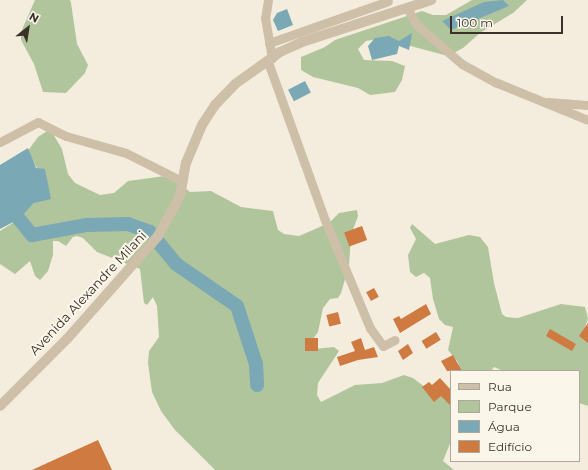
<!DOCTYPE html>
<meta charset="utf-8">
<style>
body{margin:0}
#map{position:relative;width:588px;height:470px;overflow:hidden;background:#f4eddd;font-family:Montserrat,sans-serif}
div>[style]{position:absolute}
.green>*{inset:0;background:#b0c59c}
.water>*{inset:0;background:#7aa8b4;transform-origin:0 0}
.river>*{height:14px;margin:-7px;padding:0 7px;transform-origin:7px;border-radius:7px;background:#7aa8b4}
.building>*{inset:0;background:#ce7a41;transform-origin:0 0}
.minor>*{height:9px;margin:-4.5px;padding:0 4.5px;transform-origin:4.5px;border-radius:4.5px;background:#cebfa8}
.tertiary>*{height:10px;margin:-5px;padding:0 5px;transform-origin:5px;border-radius:5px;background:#cebfa8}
span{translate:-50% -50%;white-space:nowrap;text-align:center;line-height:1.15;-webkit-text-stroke:4px #fbf6ea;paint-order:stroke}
.street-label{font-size:13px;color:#3a3129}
.legend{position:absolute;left:450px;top:370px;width:130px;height:92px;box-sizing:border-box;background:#fbf6ea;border:1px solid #aea79d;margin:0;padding:5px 7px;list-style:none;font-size:12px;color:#3a3129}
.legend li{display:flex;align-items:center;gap:8px;height:20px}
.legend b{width:20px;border:1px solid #aea79d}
.north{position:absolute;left:8px;top:8px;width:40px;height:40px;-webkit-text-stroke:3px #fbf6ea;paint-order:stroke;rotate:30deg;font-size:11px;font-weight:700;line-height:16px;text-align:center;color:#3a3129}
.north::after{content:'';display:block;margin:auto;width:14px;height:18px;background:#3a3129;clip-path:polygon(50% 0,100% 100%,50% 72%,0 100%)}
.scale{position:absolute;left:450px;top:16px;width:113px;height:18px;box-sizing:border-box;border:2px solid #3a3129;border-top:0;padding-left:5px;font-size:12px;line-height:14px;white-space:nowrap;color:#3a3129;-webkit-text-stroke:3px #fbf6ea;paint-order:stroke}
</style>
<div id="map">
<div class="green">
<i style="clip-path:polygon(35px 0,70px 0,71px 3px,77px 44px,88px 65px,85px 73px,66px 93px,43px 92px,34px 64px,21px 40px,21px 32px)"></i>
<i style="clip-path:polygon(472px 0,527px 0,513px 13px,480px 33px,463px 48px,448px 56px,403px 44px,391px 37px,366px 41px,358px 49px,364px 60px,392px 61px,405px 66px,402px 80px,395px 92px,370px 95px,358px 88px,313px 77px,301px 70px,301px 57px,325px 47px,335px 40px,422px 11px,433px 15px,446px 15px)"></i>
<i style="clip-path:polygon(50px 129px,62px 149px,68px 174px,75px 183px,100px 195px,114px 193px,128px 181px,165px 176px,175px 180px,190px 192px,211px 191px,241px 207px,273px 211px,278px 230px,284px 234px,299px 236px,329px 223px,339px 213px,357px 210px,358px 216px,351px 235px,349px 266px,341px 293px,338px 298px,330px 299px,323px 308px,318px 332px,310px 343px,314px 349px,334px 347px,339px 351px,318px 383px,317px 395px,321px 402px,355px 385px,382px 383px,404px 375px,413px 378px,426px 388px,451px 392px,451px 441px,443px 461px,454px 470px,215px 470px,175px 430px,161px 411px,152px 392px,148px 363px,149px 351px,159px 337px,157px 306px,153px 297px,147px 305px,144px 303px,140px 269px,97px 252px,83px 238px,77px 236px,73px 237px,66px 246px,58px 241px,53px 241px,53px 255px,48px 271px,40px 280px,35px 276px,30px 261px,15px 274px,0 264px,0 231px,16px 221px,39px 198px,37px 168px,27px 152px,38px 137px)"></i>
<i style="clip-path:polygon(412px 224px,435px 244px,469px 235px,480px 237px,488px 247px,494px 283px,502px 314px,506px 317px,518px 318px,561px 304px,585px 307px,588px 319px,583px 333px,588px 340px,588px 406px,579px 403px,579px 371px,503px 371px,494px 367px,491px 371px,460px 371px,458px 362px,448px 350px,453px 327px,445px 325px,439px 319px,433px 299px,430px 278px,424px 273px,416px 277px,410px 272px,408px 255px,416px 239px,410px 228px)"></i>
</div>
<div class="water">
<i style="clip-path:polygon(503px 0,509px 6px,451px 30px,442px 21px,484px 2px)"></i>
<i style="clip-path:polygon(287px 9px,293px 25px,278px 31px,273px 20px,277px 13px)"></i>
<i style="clip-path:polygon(412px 33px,409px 50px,399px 46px,397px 54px,372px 60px,368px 46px,375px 38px,389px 36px,399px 41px)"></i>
<i style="left:305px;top:81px;width:13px;height:19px;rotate:63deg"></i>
<i style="clip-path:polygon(28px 148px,36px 168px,45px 169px,51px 199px,34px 203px,19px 219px,0 229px,0 165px)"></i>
</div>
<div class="river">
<i style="left:19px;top:219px;width:21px;rotate:51deg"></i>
<i style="left:32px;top:235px;width:56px;rotate:-10.3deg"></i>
<i style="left:87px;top:225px;width:41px;rotate:-1.4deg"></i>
<i style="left:128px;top:224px;width:23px;rotate:20deg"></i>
<i style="left:150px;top:232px;width:41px;rotate:50.9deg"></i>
<i style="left:176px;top:264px;width:74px;rotate:34.5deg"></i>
<i style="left:237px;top:306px;width:61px;rotate:71.9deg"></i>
<i style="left:256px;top:364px;width:21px;rotate:87deg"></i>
</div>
<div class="building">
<i style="left:362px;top:226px;width:15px;height:19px;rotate:70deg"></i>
<i style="left:374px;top:288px;width:10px;height:9px;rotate:61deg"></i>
<i style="clip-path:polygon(426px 304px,431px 314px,400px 333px,393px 319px,399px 316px,401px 319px)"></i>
<i style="left:338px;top:312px;width:12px;height:12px;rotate:76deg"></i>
<i style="clip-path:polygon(588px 323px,588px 343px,579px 336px)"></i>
<i style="left:550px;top:329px;width:30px;height:8px;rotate:30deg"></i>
<i style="left:436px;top:332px;width:9px;height:17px;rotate:58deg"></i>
<i style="left:305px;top:338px;width:13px;height:13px"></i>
<i style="clip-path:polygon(361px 338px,365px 350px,374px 347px,378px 357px,358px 360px,340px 366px,337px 357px,355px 351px,351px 342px)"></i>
<i style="clip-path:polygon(408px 344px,413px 353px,403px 360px,398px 351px)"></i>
<i style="clip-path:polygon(453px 355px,462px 371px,447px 371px,441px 361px)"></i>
<i style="clip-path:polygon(440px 378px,451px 390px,451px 406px,441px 396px,434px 402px,422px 387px,429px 382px,432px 385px)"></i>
<i style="clip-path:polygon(98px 440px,112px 470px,32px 470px,56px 459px)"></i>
</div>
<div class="minor">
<i style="left:268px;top:0;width:18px;rotate:99deg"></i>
<i style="left:265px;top:18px;width:41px;rotate:80.1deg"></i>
<i style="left:407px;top:8px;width:20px;rotate:60deg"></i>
<i style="left:417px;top:25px;width:60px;rotate:40.9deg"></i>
<i style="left:462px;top:64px;width:38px;rotate:29deg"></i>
<i style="left:495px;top:82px;width:100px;rotate:22.2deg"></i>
<i style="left:269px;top:43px;width:126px;rotate:-19.4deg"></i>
<i style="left:268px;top:62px;width:168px;rotate:70.2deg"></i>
<i style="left:325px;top:220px;width:117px;rotate:67.4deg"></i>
<i style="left:370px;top:328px;width:22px;rotate:54deg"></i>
<i style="left:383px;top:346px;width:13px;rotate:-27deg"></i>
<i style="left:548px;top:102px;width:40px;rotate:4.3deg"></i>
<i style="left:0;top:142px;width:43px;rotate:-27.8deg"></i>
<i style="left:38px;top:122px;width:31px;rotate:27deg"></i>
<i style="left:66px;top:136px;width:62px;rotate:15.8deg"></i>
<i style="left:126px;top:153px;width:63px;rotate:26.6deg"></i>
</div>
<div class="tertiary">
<i style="left:0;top:406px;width:95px;rotate:-45deg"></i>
<i style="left:67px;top:339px;width:137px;rotate:-48.5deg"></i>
<i style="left:158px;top:236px;width:46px;rotate:-61.2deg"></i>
<i style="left:180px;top:196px;width:34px;rotate:-80deg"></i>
<i style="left:186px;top:163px;width:41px;rotate:-67.2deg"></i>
<i style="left:202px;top:125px;width:24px;rotate:-57deg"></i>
<i style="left:215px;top:105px;width:29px;rotate:-46deg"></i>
<i style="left:235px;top:84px;width:55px;rotate:-35.4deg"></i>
<i style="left:280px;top:52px;width:24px;rotate:-24deg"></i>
<i style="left:302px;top:42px;width:136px;rotate:-18deg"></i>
</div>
<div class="street-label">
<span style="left:88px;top:293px;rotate:-47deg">Avenida Alexandre Milani</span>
</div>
<ul class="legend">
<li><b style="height:5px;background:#cebfa8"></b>Rua</li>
<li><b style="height:11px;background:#b0c59c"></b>Parque</li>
<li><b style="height:11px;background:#7aa8b4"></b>Água</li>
<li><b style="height:11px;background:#ce7a41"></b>Edifício</li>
</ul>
<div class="north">N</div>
<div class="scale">100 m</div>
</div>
